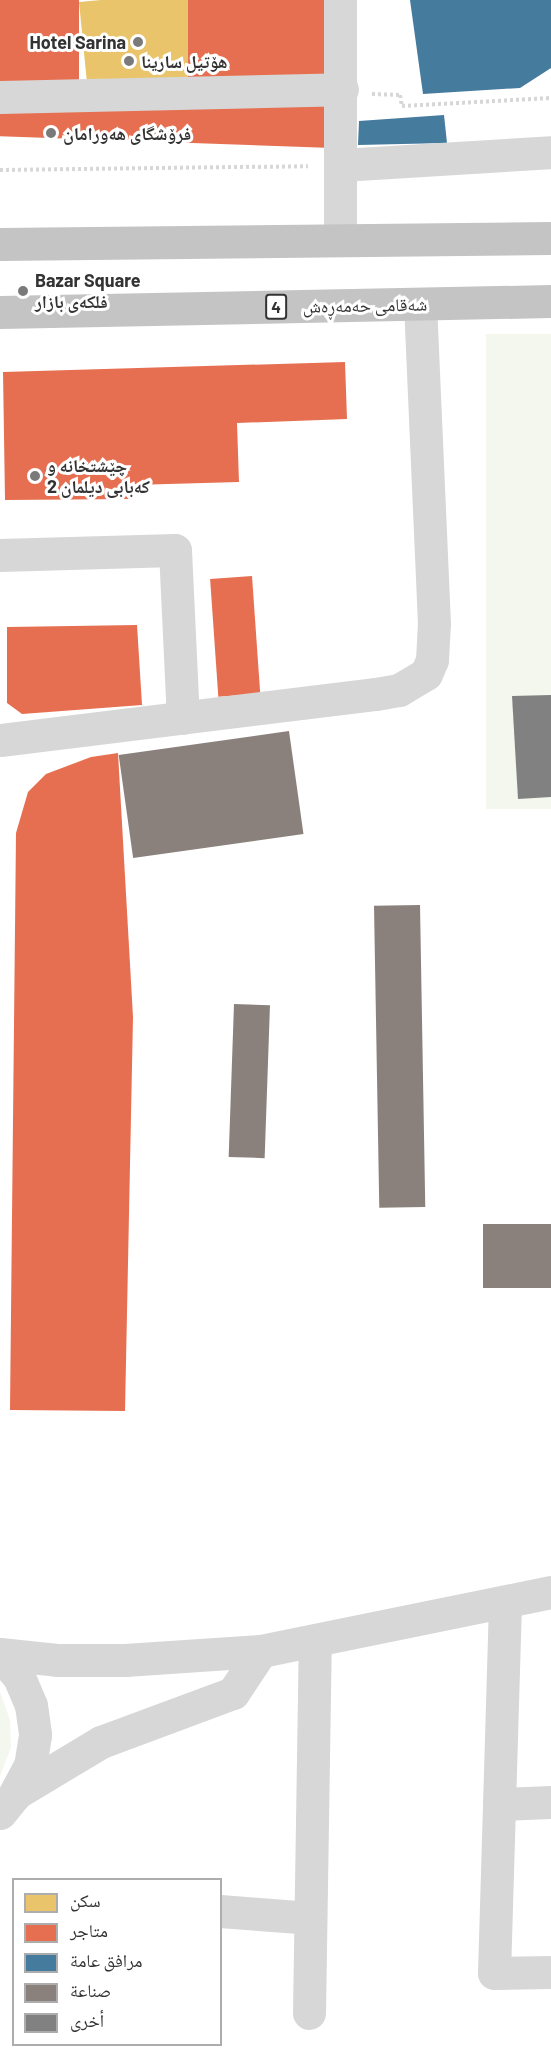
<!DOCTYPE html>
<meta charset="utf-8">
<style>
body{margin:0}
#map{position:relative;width:551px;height:2058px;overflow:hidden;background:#fff;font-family:Barlow,"Noto Naskh Arabic",sans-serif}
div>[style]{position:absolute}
.green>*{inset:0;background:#f3f7ee;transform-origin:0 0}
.homes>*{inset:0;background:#e9c46a}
.shops>*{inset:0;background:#e76f51;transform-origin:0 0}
.public>*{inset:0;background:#457b9d}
.industry>*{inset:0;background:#8a817c;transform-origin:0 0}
.building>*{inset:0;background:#818181}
.path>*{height:4px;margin-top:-2px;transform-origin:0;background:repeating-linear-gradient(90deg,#d7d7d7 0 3px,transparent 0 6px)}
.minor>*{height:33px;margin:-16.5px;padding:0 16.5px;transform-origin:16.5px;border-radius:16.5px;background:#d7d7d7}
.highway>*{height:33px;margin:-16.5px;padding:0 16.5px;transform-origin:16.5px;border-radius:16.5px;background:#c4c4c4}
.dots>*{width:16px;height:16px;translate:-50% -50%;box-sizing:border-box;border:3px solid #fff;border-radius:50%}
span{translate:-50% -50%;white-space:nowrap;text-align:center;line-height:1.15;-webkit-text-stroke:6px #fff;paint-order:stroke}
.shield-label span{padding:2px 4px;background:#fff;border:2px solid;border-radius:4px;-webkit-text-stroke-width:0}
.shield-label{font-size:16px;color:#333;font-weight:700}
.poi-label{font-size:18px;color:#333;font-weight:700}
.right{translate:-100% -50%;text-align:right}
.left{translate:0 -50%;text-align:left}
.street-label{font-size:18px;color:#333}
.legend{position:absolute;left:12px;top:1878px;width:210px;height:168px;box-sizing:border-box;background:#fff;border:2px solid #adadad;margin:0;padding:8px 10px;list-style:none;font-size:18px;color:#333}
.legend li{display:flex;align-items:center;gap:12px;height:30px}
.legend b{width:30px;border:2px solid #adadad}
</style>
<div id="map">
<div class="green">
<i style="left:551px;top:334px;width:475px;height:65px;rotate:90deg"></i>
<i style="clip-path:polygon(0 1692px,10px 1720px,11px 1747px,0 1776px)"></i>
</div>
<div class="homes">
<i style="clip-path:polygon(101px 0,188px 0,197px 82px,87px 83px,79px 2px)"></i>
</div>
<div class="shops">
<i style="left:0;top:0;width:79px;height:86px"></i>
<i style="left:188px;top:0;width:143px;height:82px"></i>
<i style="left:334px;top:102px;width:46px;height:334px;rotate:92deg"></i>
<i style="clip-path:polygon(345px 362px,347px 419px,237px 423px,239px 482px,133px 485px,134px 499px,5px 500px,3px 372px)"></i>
<i style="left:252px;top:576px;width:118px;height:42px;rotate:86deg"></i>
<i style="clip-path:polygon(137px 625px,142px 705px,22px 714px,7px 703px,7px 627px)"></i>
<i style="clip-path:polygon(118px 753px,133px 1017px,125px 1411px,10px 1410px,16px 833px,28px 792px,46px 774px,91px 757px)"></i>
</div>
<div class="public">
<i style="clip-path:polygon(410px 0,551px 0,551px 68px,520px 88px,423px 94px)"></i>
<i style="clip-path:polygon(444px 115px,447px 143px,358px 145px,359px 121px)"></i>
</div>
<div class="industry">
<i style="left:289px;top:731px;width:104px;height:172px;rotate:82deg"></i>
<i style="left:420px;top:905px;width:302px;height:46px;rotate:89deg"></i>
<i style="left:234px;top:1004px;width:36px;height:153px;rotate:2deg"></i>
<i style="left:551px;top:1224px;width:64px;height:68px;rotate:90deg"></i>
</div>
<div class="building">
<i style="clip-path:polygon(551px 695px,551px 797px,518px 799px,512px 696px)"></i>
</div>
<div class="path">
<i style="left:372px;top:94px;width:28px;rotate:2deg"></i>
<i style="left:400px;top:95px;width:11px;rotate:80deg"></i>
<i style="left:402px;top:106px;width:149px;rotate:-3.1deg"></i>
<i style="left:0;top:170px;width:308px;rotate:-0.7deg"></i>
</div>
<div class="minor">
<i style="left:340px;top:0;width:240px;rotate:90deg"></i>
<i style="left:0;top:97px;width:342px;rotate:-1.3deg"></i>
<i style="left:341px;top:165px;width:210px;rotate:-3.5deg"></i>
<i style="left:0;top:555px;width:175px;rotate:-1.6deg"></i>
<i style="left:175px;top:550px;width:168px;rotate:87.3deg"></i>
<i style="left:0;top:740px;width:379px;rotate:-7deg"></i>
<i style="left:376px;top:694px;width:23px;rotate:-10deg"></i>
<i style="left:399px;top:690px;width:31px;rotate:-31deg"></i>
<i style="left:426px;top:674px;width:15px;rotate:-67deg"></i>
<i style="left:432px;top:660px;width:36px;rotate:-87deg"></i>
<i style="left:434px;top:624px;width:320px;rotate:-92.5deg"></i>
<i style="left:505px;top:1603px;width:370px;rotate:91.7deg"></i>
<i style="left:494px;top:1973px;width:57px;rotate:-1deg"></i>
<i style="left:0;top:1654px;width:57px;rotate:6deg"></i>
<i style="left:57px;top:1660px;width:68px"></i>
<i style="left:125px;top:1660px;width:136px;rotate:-3.8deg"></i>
<i style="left:261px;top:1651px;width:296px;rotate:-11.5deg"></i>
<i style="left:0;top:1655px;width:29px;rotate:49deg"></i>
<i style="left:19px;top:1677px;width:30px;rotate:67deg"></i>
<i style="left:31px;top:1705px;width:30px;rotate:82deg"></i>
<i style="left:35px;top:1735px;width:30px;rotate:99deg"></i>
<i style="left:30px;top:1765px;width:36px;rotate:118deg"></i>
<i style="left:499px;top:1804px;width:52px;rotate:-2.2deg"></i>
<i style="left:0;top:1813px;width:26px;rotate:-51deg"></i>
<i style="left:16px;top:1793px;width:99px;rotate:-31deg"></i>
<i style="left:101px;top:1742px;width:141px;rotate:-20.4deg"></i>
<i style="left:233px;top:1693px;width:50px;rotate:-56.3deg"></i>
<i style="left:220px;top:1911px;width:90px;rotate:4.4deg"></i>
<i style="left:309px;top:2013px;width:371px;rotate:-89.1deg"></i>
</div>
<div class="highway">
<i style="left:0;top:244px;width:551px;rotate:-0.62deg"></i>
<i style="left:0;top:312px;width:551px;rotate:-1.14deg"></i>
</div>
<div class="dots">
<i style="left:138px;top:42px;background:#7a7a7a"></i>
<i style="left:129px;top:61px;background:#7a7a7a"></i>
<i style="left:51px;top:133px;background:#7a7a7a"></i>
<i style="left:23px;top:291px;background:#7a7a7a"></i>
<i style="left:35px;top:476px;background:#7a7a7a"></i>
</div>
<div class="shield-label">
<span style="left:276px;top:307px">4</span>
</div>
<div class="poi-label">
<span class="right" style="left:126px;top:42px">Hotel Sarina</span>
<span class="left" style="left:141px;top:61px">هۆتیل سارینا</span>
<span class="left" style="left:63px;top:133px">فرۆشگای هەورامان</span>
<span class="left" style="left:35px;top:291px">Bazar Square<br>فلکەی بازار</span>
<span class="left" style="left:47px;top:476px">چێشتخانە و<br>کەبابی دیلمان 2</span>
</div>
<div class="street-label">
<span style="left:365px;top:305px;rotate:-1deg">شەقامی حەمەڕەش</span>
</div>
<ul class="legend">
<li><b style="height:16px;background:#e9c46a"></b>سكن</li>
<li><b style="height:16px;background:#e76f51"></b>متاجر</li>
<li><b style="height:16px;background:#457b9d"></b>مرافق عامة</li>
<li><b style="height:16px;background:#8a817c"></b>صناعة</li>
<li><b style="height:16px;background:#818181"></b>أخرى</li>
</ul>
</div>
